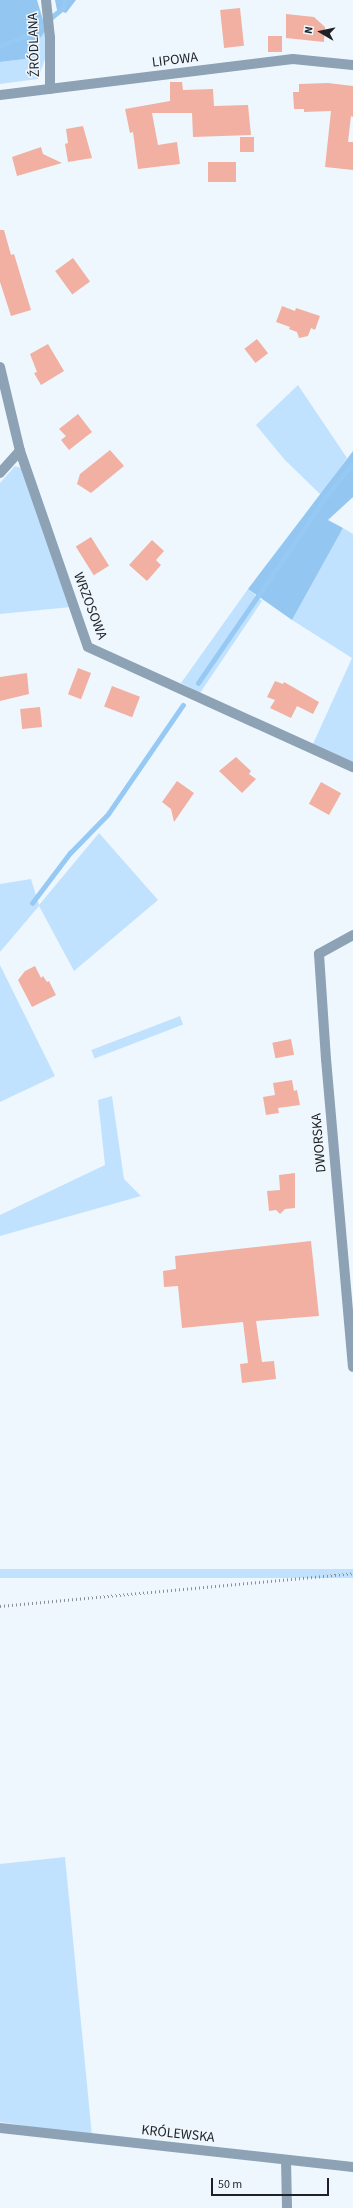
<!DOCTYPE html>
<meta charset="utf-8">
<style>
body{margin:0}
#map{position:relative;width:353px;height:2208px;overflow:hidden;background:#eff7fe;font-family:"Source Sans 3",sans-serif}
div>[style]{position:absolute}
.green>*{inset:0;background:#c1e2fe;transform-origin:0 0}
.forest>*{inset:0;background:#93c6f0}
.stream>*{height:4.5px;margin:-2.25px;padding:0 2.25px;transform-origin:2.25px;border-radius:2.25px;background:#96c9f3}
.building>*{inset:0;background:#f1b0a1;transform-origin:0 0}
.path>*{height:2.5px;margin-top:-1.25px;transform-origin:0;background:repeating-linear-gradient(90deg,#8b9095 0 1px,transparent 0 4px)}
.minor>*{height:10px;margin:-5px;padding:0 5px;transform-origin:5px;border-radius:5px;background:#8da2b5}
span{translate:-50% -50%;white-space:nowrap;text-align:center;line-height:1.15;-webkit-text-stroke:3px #eff7fe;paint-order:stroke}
.street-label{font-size:14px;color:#1f2124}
.north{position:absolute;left:301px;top:12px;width:40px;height:40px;-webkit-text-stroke:3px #eff7fe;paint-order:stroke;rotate:279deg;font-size:11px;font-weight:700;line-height:16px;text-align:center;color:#1f2124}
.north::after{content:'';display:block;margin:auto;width:14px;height:18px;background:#1f2124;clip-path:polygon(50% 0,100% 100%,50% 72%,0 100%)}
.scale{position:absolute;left:211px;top:2178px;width:118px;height:18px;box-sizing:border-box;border:2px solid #1f2124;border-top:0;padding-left:5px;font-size:12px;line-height:14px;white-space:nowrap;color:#1f2124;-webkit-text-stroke:3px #eff7fe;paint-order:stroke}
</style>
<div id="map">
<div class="green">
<i style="clip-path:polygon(46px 30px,45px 59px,38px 79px,0 84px,0 62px,25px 59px)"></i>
<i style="clip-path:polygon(298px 385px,347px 458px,321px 495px,284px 459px,256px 425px)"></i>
<i style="clip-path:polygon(15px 466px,24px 469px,71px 607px,0 614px,0 483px)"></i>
<i style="clip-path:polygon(343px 528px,353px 534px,353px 762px,313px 744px,352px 658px,292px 620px)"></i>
<i style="clip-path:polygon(248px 589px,262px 601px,200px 693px,181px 683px)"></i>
<i style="clip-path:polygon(99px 833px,158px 900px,74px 971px,39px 906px,0 952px,0 884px,31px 879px,39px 905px)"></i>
<i style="clip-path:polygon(0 965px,55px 1076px,0 1102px)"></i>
<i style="left:180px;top:1016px;width:9px;height:95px;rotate:69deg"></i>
<i style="clip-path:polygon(112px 1096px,124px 1179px,141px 1196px,0 1236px,0 1215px,105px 1165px,98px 1100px)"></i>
<i style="left:353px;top:1569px;width:9px;height:355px;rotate:90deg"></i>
<i style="clip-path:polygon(65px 1857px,92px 2136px,0 2122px,0 1864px)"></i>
</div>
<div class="forest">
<i style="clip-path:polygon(0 0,37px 0,46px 30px,25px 59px,0 62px)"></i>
<i style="clip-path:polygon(55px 0,76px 0,66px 13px,57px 10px)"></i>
<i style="clip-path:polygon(353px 451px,353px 497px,328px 520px,343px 528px,292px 620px,248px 589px)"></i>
</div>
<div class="stream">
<i style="left:0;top:46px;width:35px;rotate:-22deg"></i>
<i style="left:32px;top:33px;width:40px;rotate:-39deg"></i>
<i style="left:63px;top:8px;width:8px;rotate:-76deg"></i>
<i style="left:198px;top:683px;width:226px;rotate:-55.5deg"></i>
<i style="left:326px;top:497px;width:43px;rotate:-51.5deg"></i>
<i style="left:32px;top:903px;width:63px;rotate:-52.8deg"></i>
<i style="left:70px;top:853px;width:54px;rotate:-45.7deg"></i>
<i style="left:108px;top:814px;width:132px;rotate:-55.5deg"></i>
</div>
<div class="building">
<i style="left:240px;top:8px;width:38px;height:20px;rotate:84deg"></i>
<i style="clip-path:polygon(286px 14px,314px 17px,325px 27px,324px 42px,286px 38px)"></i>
<i style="left:268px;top:36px;width:14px;height:16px"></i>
<i style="clip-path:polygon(170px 82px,182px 82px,183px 90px,213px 89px,214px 106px,248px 105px,251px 135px,193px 137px,192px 113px,152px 113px,158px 145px,177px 142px,180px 164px,138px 169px,133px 132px,130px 133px,125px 109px,170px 101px)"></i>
<i style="clip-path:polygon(328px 83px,353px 86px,353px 117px,351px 116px,348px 142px,353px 142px,353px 170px,325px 167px,331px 111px,304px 112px,304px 109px,294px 109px,293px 92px,299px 92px,299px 84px)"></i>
<i style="clip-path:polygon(83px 126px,92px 158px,68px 162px,65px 144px,68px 143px,66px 129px)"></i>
<i style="left:254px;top:137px;width:15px;height:14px;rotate:90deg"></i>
<i style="clip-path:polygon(41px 147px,43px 154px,62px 163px,17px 176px,12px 157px)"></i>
<i style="left:236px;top:162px;width:20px;height:28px;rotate:90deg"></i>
<i style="clip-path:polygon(0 230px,4px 230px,11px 255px,14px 254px,31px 310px,11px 316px,0 282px)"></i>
<i style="left:73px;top:258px;width:29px;height:22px;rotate:54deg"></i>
<i style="clip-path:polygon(282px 306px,295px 311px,296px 308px,320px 316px,315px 330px,311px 328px,308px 336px,299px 338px,297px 332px,289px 329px,290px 327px,276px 322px)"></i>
<i style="left:257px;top:339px;width:18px;height:16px;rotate:52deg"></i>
<i style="clip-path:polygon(48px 344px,64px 371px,41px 385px,34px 373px,37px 372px,30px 354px)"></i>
<i style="clip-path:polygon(78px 414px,92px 432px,69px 450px,61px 440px,66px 436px,59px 429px)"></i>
<i style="clip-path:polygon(110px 450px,124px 466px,91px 493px,77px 484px,80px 474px)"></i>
<i style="left:91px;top:537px;width:34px;height:18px;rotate:58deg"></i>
<i style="clip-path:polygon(152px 540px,164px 551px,156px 560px,161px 565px,147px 581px,129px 565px)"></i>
<i style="left:78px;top:668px;width:14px;height:28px;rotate:21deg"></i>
<i style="clip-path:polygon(27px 673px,29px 694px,0 701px,0 677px)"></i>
<i style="clip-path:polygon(275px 681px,283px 684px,284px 682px,319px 702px,313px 714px,297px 706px,291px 718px,270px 708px,275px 700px,267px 697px)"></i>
<i style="left:112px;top:686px;width:30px;height:22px;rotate:21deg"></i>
<i style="left:40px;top:707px;width:20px;height:20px;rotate:84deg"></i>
<i style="clip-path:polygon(236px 757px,251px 771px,249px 774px,256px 779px,242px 793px,219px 771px)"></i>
<i style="clip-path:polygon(177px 781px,194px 793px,174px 822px,171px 809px,162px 802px)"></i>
<i style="left:321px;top:782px;width:23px;height:25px;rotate:29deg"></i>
<i style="clip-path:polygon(35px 966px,41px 978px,43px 976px,47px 982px,49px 981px,56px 995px,32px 1007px,18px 980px,25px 971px)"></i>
<i style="left:291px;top:1039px;width:16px;height:19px;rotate:79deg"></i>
<i style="clip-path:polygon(292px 1080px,294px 1091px,297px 1090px,300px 1105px,278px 1108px,279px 1113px,266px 1115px,263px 1097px,275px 1095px,273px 1083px)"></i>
<i style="clip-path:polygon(295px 1173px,295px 1208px,285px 1209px,280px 1214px,276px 1210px,269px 1211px,267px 1191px,280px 1190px,279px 1175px)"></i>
<i style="clip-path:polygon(311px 1241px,319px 1316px,256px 1321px,262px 1362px,274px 1361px,276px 1379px,242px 1383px,240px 1364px,248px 1363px,243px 1322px,182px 1328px,178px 1286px,164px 1287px,163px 1271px,176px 1269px,175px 1256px)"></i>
</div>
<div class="path">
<i style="left:0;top:1606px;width:355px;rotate:-5.3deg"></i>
</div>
<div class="minor">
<i style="left:46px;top:0;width:37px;rotate:84deg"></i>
<i style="left:50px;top:37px;width:52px;rotate:90deg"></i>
<i style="left:0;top:95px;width:295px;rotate:-7deg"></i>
<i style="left:293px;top:59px;width:60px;rotate:5.7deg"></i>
<i style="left:0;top:367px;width:86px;rotate:76.6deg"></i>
<i style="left:20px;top:451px;width:207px;rotate:70.9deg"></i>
<i style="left:88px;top:647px;width:291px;rotate:24.4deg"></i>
<i style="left:0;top:473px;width:30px;rotate:-48deg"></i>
<i style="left:353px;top:935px;width:39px;rotate:151deg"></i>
<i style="left:319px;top:954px;width:105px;rotate:86.2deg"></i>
<i style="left:326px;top:1059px;width:309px;rotate:85deg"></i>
<i style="left:0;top:2128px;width:355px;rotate:6.3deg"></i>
<i style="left:286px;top:2160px;width:48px;rotate:88.8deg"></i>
</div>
<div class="street-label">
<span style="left:34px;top:45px;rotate:-92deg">ŹRÓDLANA</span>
<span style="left:175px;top:60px;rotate:-7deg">LIPOWA</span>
<span style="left:90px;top:606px;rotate:69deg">WRZOSOWA</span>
<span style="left:319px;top:1143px;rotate:-95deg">DWORSKA</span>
<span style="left:178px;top:2134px;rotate:6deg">KRÓLEWSKA</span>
</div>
<div class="north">N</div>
<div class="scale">50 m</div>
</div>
